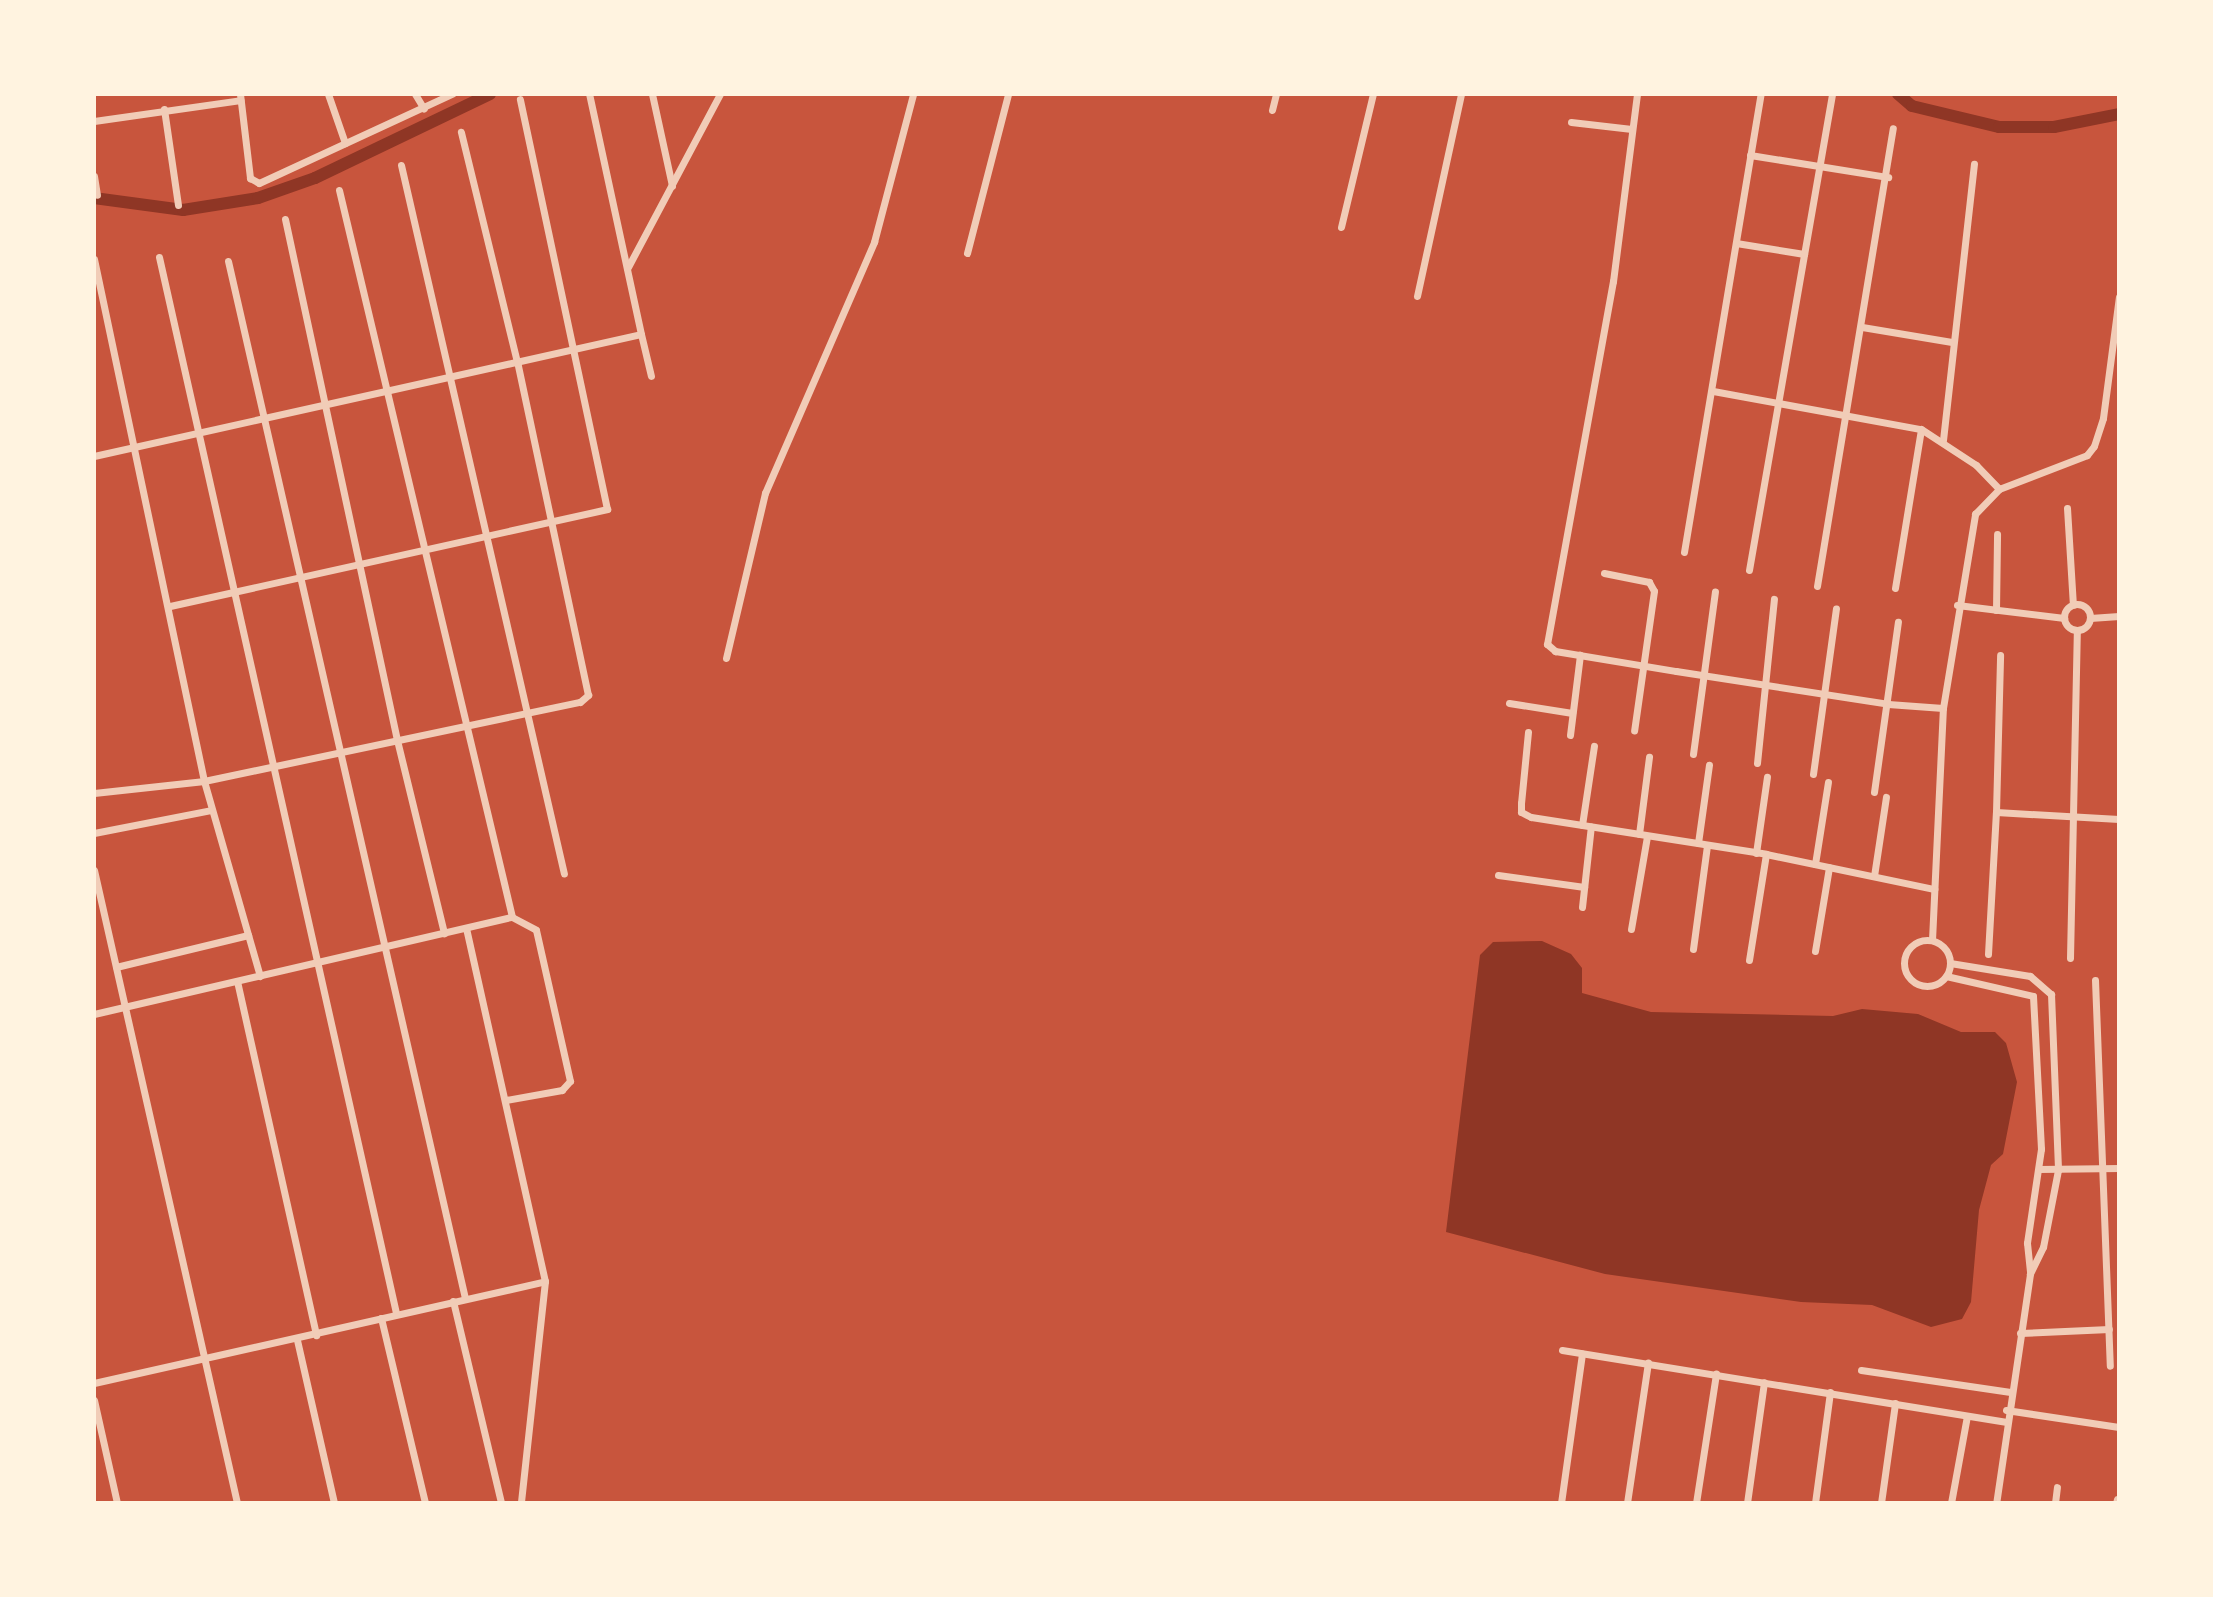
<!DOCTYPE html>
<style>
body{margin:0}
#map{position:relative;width:2213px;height:1597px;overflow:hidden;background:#c8553d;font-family:"Roboto Serif",serif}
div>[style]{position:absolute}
.water>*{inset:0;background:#8f3625}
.canal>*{height:12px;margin:-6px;padding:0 6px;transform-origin:6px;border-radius:6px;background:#8f3625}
.minor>*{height:7px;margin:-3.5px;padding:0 3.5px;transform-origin:3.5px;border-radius:3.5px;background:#f1ccb7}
.minor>.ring{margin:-3.5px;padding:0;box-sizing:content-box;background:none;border:7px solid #f1ccb7;border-radius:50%}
span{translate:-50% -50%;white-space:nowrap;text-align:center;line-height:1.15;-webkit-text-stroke:8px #fff3e0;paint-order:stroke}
.frame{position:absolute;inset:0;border:96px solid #fff3e0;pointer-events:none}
</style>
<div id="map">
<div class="water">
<i style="clip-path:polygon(1542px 941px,1571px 954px,1582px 968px,1582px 993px,1651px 1012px,1833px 1016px,1862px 1009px,1918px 1014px,1961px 1032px,1995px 1032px,2006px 1043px,2017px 1082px,2003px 1154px,1991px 1165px,1979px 1210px,1971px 1302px,1962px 1319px,1931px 1327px,1872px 1305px,1801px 1302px,1605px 1274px,1446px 1232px,1480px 955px,1493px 942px)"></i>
</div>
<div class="canal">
<i style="left:1898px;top:94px;width:18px;rotate:41deg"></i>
<i style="left:1912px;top:106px;width:89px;rotate:13.6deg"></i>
<i style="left:1999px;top:127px;width:55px"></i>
<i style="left:2054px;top:127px;width:66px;rotate:-11.3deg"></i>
<i style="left:94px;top:198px;width:90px;rotate:7.7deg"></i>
<i style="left:183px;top:210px;width:76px;rotate:-9.1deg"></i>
<i style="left:258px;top:198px;width:60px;rotate:-19.3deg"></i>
<i style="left:315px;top:178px;width:194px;rotate:-25.6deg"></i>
</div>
<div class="minor">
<i style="left:240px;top:94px;width:85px;rotate:83.2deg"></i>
<i style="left:250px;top:178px;width:10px;rotate:29deg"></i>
<i style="left:259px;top:183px;width:213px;rotate:-24.8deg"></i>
<i style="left:328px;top:94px;width:52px;rotate:70.9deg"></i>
<i style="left:415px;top:94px;width:17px;rotate:59deg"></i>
<i style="left:652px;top:94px;width:94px;rotate:77.7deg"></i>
<i style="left:1637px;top:94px;width:189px;rotate:97.3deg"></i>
<i style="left:1613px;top:281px;width:369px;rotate:100.3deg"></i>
<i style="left:1547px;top:644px;width:11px;rotate:41deg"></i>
<i style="left:1555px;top:651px;width:123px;rotate:9.4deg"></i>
<i style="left:1676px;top:671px;width:215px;rotate:8.8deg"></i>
<i style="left:1888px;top:704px;width:55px;rotate:4.2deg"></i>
<i style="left:164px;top:109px;width:97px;rotate:81.7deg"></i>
<i style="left:1272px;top:110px;width:16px;rotate:-76deg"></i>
<i style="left:94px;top:121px;width:148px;rotate:-8.1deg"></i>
<i style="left:1571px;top:122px;width:61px;rotate:6.5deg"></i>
<i style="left:1750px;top:155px;width:140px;rotate:9.1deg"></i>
<i style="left:401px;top:165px;width:727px;rotate:77.05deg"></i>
<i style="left:94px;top:176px;width:19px;rotate:81deg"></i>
<i style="left:339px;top:190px;width:747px;rotate:76.61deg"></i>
<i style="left:285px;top:219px;width:533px;rotate:77.87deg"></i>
<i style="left:397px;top:740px;width:199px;rotate:76.3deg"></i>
<i style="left:1341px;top:227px;width:137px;rotate:-76.5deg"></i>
<i style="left:1736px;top:243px;width:69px;rotate:9.2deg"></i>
<i style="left:967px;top:253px;width:164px;rotate:-75.5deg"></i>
<i style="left:159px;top:257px;width:1082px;rotate:77.35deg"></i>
<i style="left:94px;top:259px;width:533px;rotate:78.1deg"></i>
<i style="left:204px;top:781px;width:203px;rotate:74deg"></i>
<i style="left:228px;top:261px;width:1064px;rotate:77.13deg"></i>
<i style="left:628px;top:267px;width:196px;rotate:-62deg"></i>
<i style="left:1417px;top:296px;width:207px;rotate:-77.7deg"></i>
<i style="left:1862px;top:327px;width:91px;rotate:9.5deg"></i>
<i style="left:641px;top:334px;width:43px;rotate:76.6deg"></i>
<i style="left:1713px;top:391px;width:211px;rotate:10.4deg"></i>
<i style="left:1921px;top:429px;width:66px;rotate:33.2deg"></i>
<i style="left:1976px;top:465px;width:33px;rotate:46deg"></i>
<i style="left:1943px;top:440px;width:278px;rotate:-83.6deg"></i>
<i style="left:94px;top:456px;width:560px;rotate:-12.57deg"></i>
<i style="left:641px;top:334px;width:246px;rotate:-102.2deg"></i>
<i style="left:2067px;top:508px;width:97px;rotate:86.5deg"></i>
<i style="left:1684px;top:552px;width:464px;rotate:-80.5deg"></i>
<i style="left:1749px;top:570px;width:483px;rotate:-80.1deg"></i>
<i style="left:1604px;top:573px;width:46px;rotate:11.3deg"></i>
<i style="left:1649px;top:582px;width:10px;rotate:61deg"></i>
<i style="left:1654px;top:591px;width:141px;rotate:98.1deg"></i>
<i style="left:1817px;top:586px;width:464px;rotate:-80.6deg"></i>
<i style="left:1895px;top:588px;width:161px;rotate:-80.7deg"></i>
<i class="ring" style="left:2064px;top:604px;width:19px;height:19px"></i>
<i style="left:1957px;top:605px;width:108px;rotate:6.9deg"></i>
<i style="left:170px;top:606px;width:448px;rotate:-12.5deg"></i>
<i style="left:607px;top:509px;width:419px;rotate:-102deg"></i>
<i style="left:1996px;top:610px;width:76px;rotate:-89.2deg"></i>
<i style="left:2090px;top:618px;width:29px;rotate:-4deg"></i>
<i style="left:726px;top:658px;width:170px;rotate:-76.7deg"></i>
<i style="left:765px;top:493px;width:274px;rotate:-66.5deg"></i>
<i style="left:874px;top:242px;width:153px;rotate:-75.2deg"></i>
<i style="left:1509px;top:703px;width:64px;rotate:9deg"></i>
<i style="left:1528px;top:732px;width:71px;rotate:95.6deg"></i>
<i style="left:1521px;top:803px;width:9px;rotate:90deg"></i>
<i style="left:1521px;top:812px;width:11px;rotate:27deg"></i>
<i style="left:1531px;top:817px;width:238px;rotate:8.9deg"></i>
<i style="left:1766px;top:854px;width:172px;rotate:11.8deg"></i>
<i style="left:1570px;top:735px;width:81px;rotate:-82.9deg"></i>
<i style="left:1693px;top:754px;width:164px;rotate:-82.3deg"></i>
<i style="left:1757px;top:763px;width:165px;rotate:-84.1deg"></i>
<i style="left:1813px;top:774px;width:167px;rotate:-82.1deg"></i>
<i style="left:1874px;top:792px;width:172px;rotate:-82deg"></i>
<i style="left:94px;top:793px;width:111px;rotate:-6.2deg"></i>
<i style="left:204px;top:781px;width:384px;rotate:-11.9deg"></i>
<i style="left:580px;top:702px;width:11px;rotate:-41deg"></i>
<i style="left:588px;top:695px;width:340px;rotate:-102deg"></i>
<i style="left:517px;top:362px;width:237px;rotate:-103.7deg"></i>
<i style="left:1996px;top:812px;width:157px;rotate:-88.5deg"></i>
<i style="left:1582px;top:825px;width:80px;rotate:-81.4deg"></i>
<i style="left:94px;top:833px;width:119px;rotate:-11.1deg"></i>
<i style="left:1639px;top:834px;width:78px;rotate:-82.6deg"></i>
<i style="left:1698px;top:843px;width:79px;rotate:-82deg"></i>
<i style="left:1756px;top:853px;width:77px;rotate:-81.8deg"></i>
<i style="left:1815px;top:864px;width:83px;rotate:-81deg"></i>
<i style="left:94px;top:870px;width:649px;rotate:77.27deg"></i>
<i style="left:1498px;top:875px;width:87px;rotate:7.9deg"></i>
<i style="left:1874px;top:876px;width:80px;rotate:-81.4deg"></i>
<i style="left:1582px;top:907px;width:81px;rotate:-83.7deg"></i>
<i style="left:466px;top:928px;width:362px;rotate:77.4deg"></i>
<i style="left:545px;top:1281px;width:223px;rotate:96.2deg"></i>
<i style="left:1631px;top:929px;width:94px;rotate:-80.2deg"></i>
<i style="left:1932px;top:940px;width:232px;rotate:-87.3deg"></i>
<i style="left:1943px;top:708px;width:197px;rotate:-80.6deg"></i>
<i style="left:1975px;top:514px;width:35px;rotate:-46deg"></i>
<i style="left:1999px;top:489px;width:94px;rotate:-21.1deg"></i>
<i style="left:2087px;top:455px;width:11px;rotate:-52deg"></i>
<i style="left:2094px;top:446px;width:29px;rotate:-72deg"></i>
<i style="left:2103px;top:418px;width:122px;rotate:-82.5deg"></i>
<i class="ring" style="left:1904px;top:940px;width:39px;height:39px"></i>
<i style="left:1693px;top:949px;width:105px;rotate:-82.3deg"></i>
<i style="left:1815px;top:951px;width:85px;rotate:-80.5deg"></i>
<i style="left:1988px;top:954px;width:142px;rotate:-86.8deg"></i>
<i style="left:1996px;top:812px;width:123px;rotate:3.3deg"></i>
<i style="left:2070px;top:958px;width:328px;rotate:-88.8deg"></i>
<i style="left:1749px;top:960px;width:107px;rotate:-80.9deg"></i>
<i style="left:1950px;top:963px;width:81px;rotate:9.2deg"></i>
<i style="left:2030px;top:976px;width:28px;rotate:41deg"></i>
<i style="left:2051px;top:994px;width:176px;rotate:87.7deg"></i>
<i style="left:2058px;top:1170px;width:78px;rotate:101deg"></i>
<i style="left:2043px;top:1247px;width:30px;rotate:116deg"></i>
<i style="left:2030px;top:1274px;width:232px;rotate:98.4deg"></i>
<i style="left:116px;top:967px;width:136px;rotate:-13.6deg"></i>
<i style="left:1946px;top:976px;width:89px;rotate:12.9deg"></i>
<i style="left:2033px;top:996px;width:153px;rotate:87deg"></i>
<i style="left:2041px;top:1149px;width:95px;rotate:98.5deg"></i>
<i style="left:2027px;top:1243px;width:29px;rotate:84deg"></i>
<i style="left:2095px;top:980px;width:386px;rotate:87.8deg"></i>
<i style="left:237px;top:981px;width:363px;rotate:77.4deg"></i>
<i style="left:94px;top:1014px;width:429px;rotate:-13.1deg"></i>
<i style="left:512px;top:917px;width:27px;rotate:28deg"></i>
<i style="left:536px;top:930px;width:155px;rotate:77.3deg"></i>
<i style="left:570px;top:1081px;width:12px;rotate:132deg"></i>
<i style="left:562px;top:1090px;width:57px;rotate:169.9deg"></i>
<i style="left:2039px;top:1169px;width:80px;rotate:-0.7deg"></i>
<i style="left:453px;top:1301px;width:208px;rotate:76.6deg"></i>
<i style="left:381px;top:1318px;width:190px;rotate:76.6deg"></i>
<i style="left:2020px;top:1333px;width:89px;rotate:-2.6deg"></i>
<i style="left:297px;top:1340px;width:167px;rotate:77.2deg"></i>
<i style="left:1562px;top:1350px;width:449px;rotate:9.2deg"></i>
<i style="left:1861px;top:1370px;width:151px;rotate:8.4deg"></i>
<i style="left:94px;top:1383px;width:462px;rotate:-12.7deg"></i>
<i style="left:94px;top:1400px;width:106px;rotate:77.4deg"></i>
<i style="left:2006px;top:1410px;width:114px;rotate:8.6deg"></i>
<i style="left:1561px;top:1503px;width:151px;rotate:-82deg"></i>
<i style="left:1627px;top:1503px;width:142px;rotate:-81.5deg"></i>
<i style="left:1696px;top:1503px;width:131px;rotate:-81.2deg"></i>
<i style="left:1747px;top:1503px;width:122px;rotate:-82deg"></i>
<i style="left:1815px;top:1503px;width:112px;rotate:-82.3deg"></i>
<i style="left:1881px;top:1503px;width:101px;rotate:-82deg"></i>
<i style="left:1951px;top:1503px;width:88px;rotate:-79.6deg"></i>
<i style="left:2055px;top:1503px;width:16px;rotate:-83deg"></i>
<i style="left:2116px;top:1503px;width:4px;rotate:-76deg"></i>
</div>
<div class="frame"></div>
</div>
